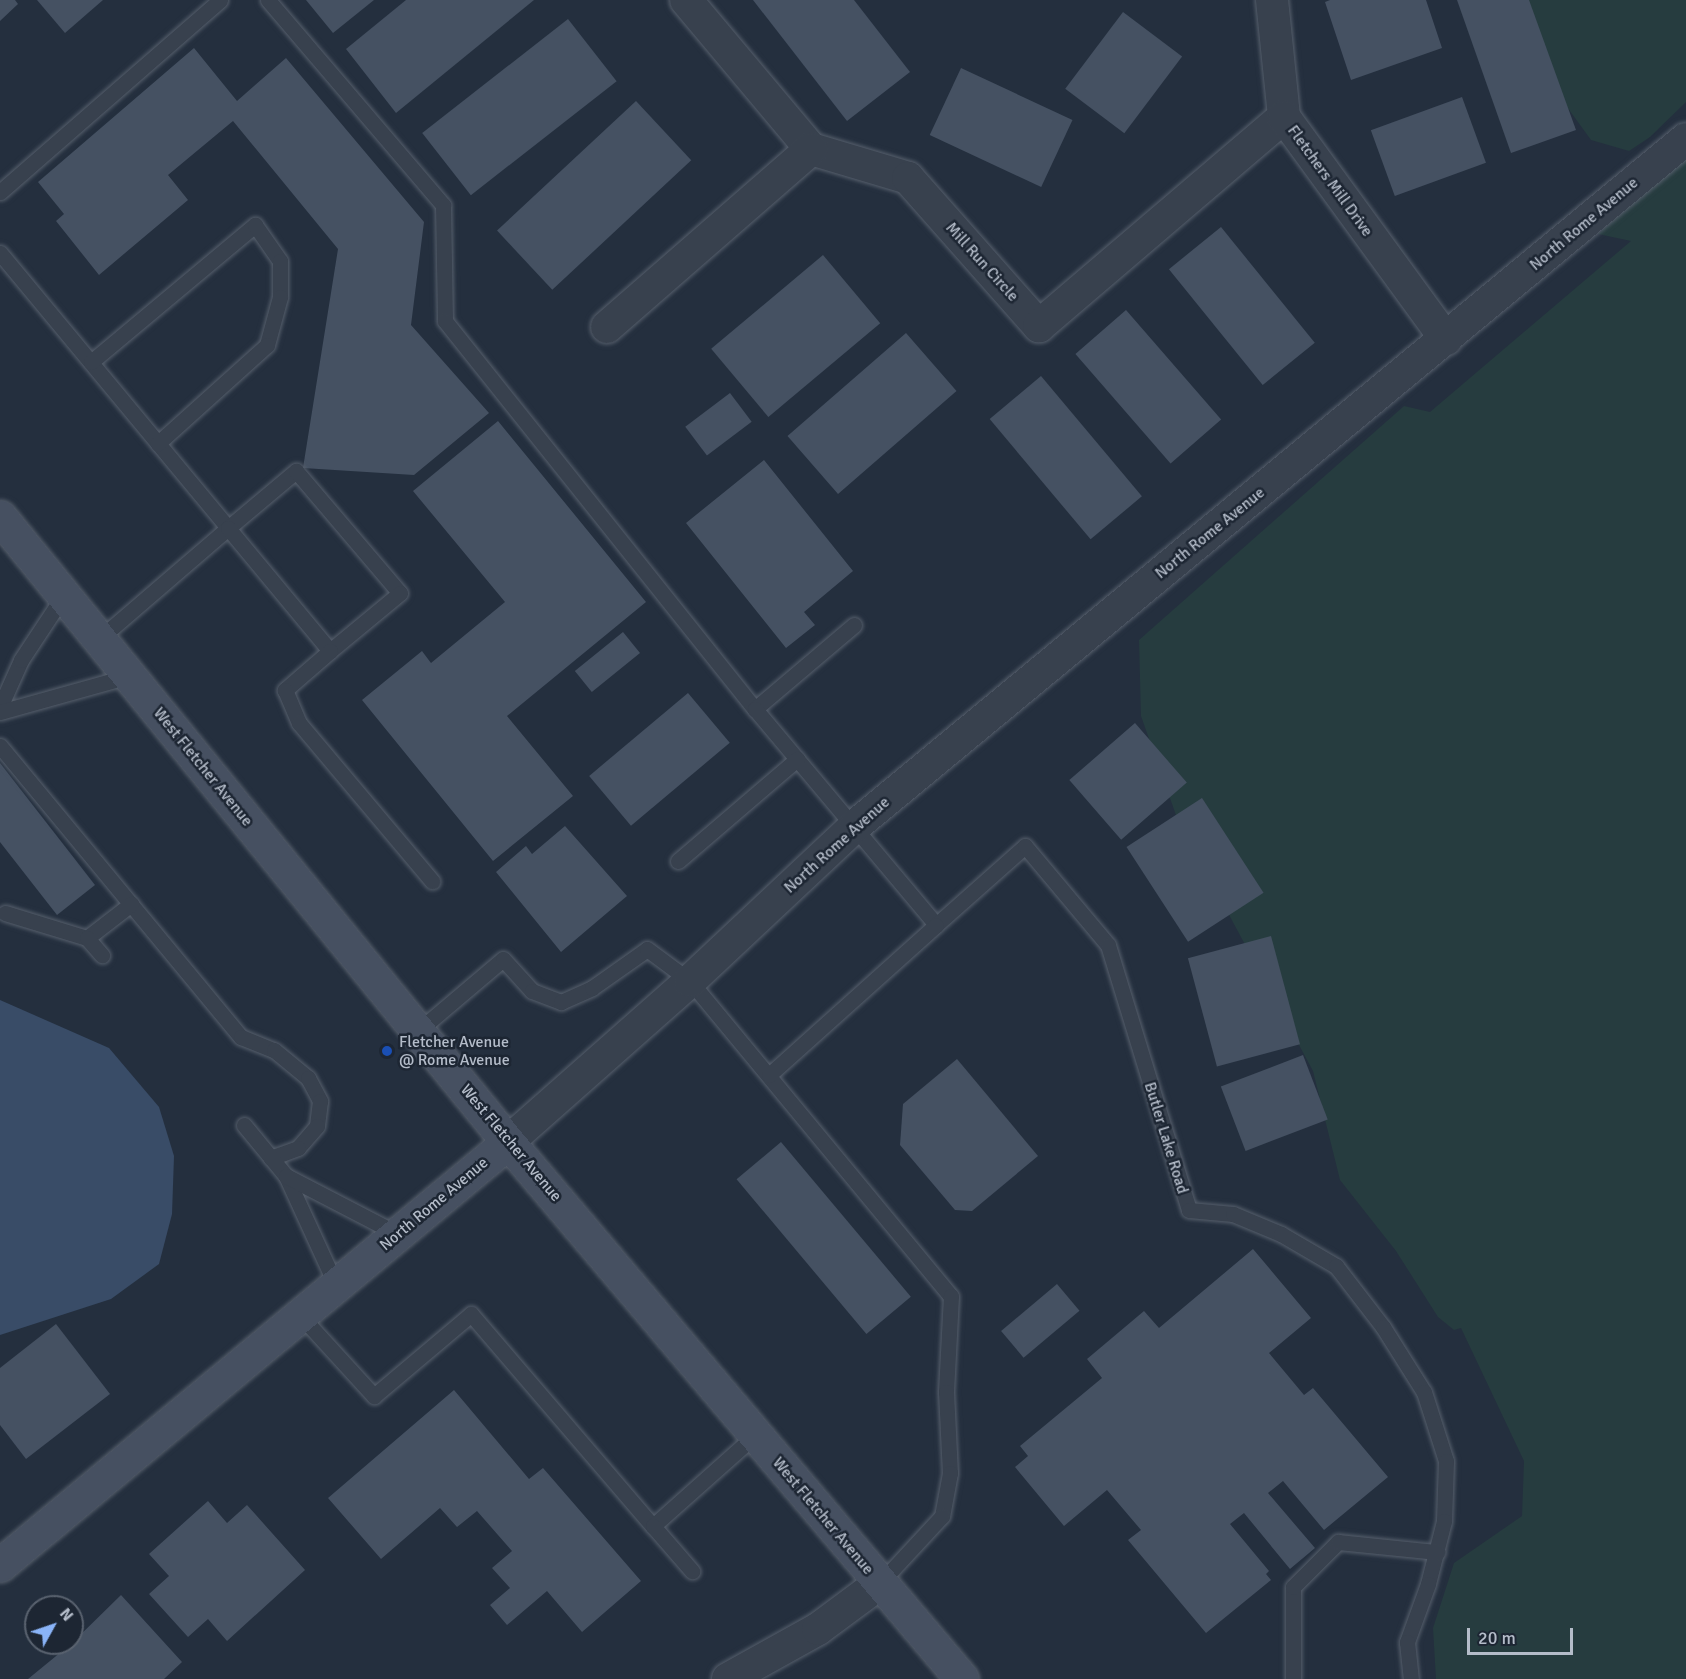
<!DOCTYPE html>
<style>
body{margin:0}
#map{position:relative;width:1686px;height:1679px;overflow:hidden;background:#242f3e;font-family:Signika,sans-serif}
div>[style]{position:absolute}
.green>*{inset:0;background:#263c3f}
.water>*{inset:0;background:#394c67}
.building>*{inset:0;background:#455162;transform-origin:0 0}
.roads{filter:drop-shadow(0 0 2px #565f6c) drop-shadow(0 0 2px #565f6c)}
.lane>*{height:15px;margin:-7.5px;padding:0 7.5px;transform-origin:7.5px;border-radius:7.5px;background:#38414e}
.street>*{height:32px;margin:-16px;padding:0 16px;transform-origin:16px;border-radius:16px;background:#38414e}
.secondary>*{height:33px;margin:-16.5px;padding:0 16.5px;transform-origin:16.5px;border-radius:16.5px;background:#465061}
.dots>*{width:16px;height:16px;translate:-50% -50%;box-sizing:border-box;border:3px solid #1d2633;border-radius:50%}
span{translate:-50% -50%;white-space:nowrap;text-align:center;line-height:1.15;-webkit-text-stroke:5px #1d2633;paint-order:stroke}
.street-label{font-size:16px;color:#b4bcc9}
.poi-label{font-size:16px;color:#b4bcc9}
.left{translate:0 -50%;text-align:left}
.north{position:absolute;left:24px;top:1595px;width:60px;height:60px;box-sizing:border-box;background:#1d2633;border:2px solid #59626f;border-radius:50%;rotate:50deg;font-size:16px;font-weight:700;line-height:24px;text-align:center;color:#b4bcc9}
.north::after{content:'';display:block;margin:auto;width:21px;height:27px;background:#8ab4f8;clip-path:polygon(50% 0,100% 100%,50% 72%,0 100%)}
.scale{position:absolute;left:1467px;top:1628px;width:106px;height:27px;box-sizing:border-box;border:3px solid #b4bcc9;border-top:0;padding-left:8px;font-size:18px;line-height:21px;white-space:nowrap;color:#b4bcc9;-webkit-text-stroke:4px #1d2633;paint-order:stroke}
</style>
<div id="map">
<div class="green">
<i style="clip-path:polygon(1525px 0,1686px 0,1686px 102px,1650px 137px,1629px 151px,1591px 140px,1567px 107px)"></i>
<i style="clip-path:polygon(1686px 156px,1686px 1679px,1436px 1679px,1433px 1628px,1454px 1563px,1522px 1516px,1524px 1461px,1461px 1328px,1454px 1330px,1438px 1317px,1396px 1251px,1340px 1180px,1313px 1071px,1177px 818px,1141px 716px,1139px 640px,1404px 406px,1430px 412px,1631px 241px,1598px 234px)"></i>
</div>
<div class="water">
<i style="clip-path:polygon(0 1000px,109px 1048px,159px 1107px,174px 1156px,172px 1214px,159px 1264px,111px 1299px,0 1335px)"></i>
</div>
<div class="building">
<i style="clip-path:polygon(0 0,15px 0,18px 4px,0 21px)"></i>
<i style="clip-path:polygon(37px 0,103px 0,65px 33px)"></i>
<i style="clip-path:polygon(306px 0,374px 0,333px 33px)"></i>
<i style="clip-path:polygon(406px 0,534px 0,396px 113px,346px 49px)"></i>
<i style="clip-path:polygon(753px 0,854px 0,910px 72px,847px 121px)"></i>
<i style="clip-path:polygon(1330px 0,1426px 0,1442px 48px,1351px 80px,1325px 2px)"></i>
<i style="clip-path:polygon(1457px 0,1529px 0,1576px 130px,1511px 153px)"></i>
<i style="left:1123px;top:12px;width:74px;height:96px;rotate:37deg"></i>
<i style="left:568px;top:19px;width:79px;height:185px;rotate:52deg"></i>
<i style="clip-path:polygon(194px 48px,237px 101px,286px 58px,424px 222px,411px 325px,489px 413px,414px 475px,303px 468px,338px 249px,233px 121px,168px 175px,188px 200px,99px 275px,56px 221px,64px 214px,38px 182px)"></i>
<i style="left:961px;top:68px;width:123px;height:74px;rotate:25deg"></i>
<i style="left:1462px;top:97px;width:70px;height:97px;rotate:70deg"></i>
<i style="left:636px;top:101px;width:81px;height:190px;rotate:47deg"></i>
<i style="left:1221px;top:227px;width:149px;height:67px;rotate:51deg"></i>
<i style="left:823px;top:255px;width:89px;height:146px;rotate:50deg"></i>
<i style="left:1126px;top:310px;width:145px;height:67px;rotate:49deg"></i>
<i style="left:906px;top:333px;width:77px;height:157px;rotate:49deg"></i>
<i style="left:1041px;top:376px;width:157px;height:67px;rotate:50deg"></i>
<i style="left:730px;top:393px;width:36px;height:56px;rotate:53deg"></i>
<i style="clip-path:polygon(498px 421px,646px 602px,507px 716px,573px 796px,493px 861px,362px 700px,422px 651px,431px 663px,505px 602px,413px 491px)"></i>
<i style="clip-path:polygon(764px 460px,853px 571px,804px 612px,815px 625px,786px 648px,686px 523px)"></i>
<i style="left:623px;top:632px;width:27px;height:62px;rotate:51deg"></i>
<i style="left:688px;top:693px;width:65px;height:129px;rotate:50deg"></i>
<i style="left:1135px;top:723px;width:79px;height:87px;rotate:49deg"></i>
<i style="clip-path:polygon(0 763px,95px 885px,57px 915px,0 842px)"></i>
<i style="left:1202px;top:798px;width:113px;height:90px;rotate:57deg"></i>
<i style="clip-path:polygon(565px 826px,627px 896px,561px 952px,496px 872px,526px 846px,532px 854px)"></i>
<i style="left:1271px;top:936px;width:112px;height:86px;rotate:75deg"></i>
<i style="left:1303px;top:1055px;width:69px;height:88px;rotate:69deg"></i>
<i style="clip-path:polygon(957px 1059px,1038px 1156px,972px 1211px,955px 1210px,900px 1145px,903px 1104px)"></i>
<i style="left:781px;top:1142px;width:202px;height:58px;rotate:50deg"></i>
<i style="clip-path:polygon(1253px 1249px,1311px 1318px,1269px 1353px,1304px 1395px,1313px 1388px,1388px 1477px,1324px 1530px,1283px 1481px,1268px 1493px,1315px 1548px,1290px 1569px,1244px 1513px,1230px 1524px,1269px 1571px,1266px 1574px,1271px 1580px,1206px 1633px,1128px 1540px,1141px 1530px,1107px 1490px,1064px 1526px,1015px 1467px,1028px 1456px,1020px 1446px,1102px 1378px,1087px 1359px,1144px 1311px,1159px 1328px)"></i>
<i style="left:1057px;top:1284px;width:35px;height:73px;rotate:50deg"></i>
<i style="clip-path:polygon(56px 1324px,110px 1394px,26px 1459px,0 1425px,0 1368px)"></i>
<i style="clip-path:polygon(454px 1390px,529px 1479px,543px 1468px,641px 1581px,582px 1632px,547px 1591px,507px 1625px,490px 1605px,510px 1588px,492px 1568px,512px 1551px,477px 1511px,457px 1527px,440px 1508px,381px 1559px,328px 1498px)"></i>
<i style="clip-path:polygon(208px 1501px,227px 1523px,247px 1505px,305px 1570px,227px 1641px,208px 1619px,188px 1637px,149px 1594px,169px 1576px,149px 1554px)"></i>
<i style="clip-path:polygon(121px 1595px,182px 1662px,164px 1679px,28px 1679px,72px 1643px)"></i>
</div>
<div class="roads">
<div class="lane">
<i style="left:268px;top:0;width:270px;rotate:49.5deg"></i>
<i style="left:443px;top:205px;width:116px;rotate:89deg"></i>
<i style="left:445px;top:321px;width:497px;rotate:51.4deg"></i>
<i style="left:0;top:192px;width:292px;rotate:-41.1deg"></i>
<i style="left:0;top:253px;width:357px;rotate:50.3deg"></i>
<i style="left:228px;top:528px;width:89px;rotate:-40deg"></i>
<i style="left:296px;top:471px;width:160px;rotate:49.6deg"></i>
<i style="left:400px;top:593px;width:91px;rotate:140.4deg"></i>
<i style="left:91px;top:362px;width:214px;rotate:-39.9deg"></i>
<i style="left:255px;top:225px;width:44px;rotate:55.2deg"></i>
<i style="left:280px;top:261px;width:36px;rotate:90deg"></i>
<i style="left:280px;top:297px;width:50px;rotate:105.2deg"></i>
<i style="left:267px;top:345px;width:147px;rotate:138deg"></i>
<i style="left:854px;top:625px;width:130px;rotate:139.7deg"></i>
<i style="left:755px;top:709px;width:282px;rotate:50deg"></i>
<i style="left:936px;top:925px;width:119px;rotate:-41.6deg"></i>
<i style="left:1025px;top:846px;width:129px;rotate:50deg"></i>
<i style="left:1108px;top:945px;width:277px;rotate:73deg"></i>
<i style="left:1189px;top:1210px;width:44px;rotate:5.2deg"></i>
<i style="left:1233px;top:1214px;width:52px;rotate:22.6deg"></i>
<i style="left:1281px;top:1234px;width:64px;rotate:30.2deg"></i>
<i style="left:1336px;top:1266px;width:77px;rotate:52.4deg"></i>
<i style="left:1383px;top:1327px;width:77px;rotate:57.8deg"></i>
<i style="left:1424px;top:1392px;width:72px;rotate:72.3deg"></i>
<i style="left:1446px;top:1461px;width:60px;rotate:91.9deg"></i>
<i style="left:1444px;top:1521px;width:65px;rotate:104.3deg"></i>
<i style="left:1428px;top:1584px;width:62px;rotate:109.9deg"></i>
<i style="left:1407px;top:1642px;width:37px;rotate:84deg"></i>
<i style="left:99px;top:639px;width:170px;rotate:-40.7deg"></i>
<i style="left:228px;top:528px;width:160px;rotate:50.3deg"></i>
<i style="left:330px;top:651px;width:60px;rotate:139.1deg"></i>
<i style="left:285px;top:690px;width:36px;rotate:67deg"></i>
<i style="left:299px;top:723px;width:207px;rotate:49.9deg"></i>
<i style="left:0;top:707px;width:51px;rotate:-65.9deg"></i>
<i style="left:21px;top:660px;width:78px;rotate:-56.5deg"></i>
<i style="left:0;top:712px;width:134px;rotate:-15.6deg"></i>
<i style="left:0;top:746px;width:378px;rotate:50.4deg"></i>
<i style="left:241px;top:1037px;width:35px;rotate:22deg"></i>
<i style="left:274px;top:1050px;width:44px;rotate:39.5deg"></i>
<i style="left:308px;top:1078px;width:26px;rotate:62deg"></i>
<i style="left:320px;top:1101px;width:25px;rotate:97deg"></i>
<i style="left:317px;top:1126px;width:29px;rotate:131deg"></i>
<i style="left:298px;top:1148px;width:29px;rotate:160deg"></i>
<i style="left:678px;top:861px;width:157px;rotate:-40.6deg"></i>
<i style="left:5px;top:913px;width:86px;rotate:17deg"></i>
<i style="left:87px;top:938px;width:56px;rotate:-37.7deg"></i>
<i style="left:87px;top:938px;width:23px;rotate:49deg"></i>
<i style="left:418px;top:1031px;width:111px;rotate:-40.3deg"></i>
<i style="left:503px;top:959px;width:43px;rotate:47.8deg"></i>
<i style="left:532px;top:991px;width:31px;rotate:21deg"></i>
<i style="left:561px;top:1002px;width:34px;rotate:-24deg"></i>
<i style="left:592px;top:988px;width:67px;rotate:-35.3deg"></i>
<i style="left:647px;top:949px;width:54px;rotate:36.7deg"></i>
<i style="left:690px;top:981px;width:409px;rotate:50.4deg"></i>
<i style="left:951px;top:1296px;width:96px;rotate:93deg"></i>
<i style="left:946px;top:1392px;width:81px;rotate:87.2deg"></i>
<i style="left:950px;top:1473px;width:44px;rotate:100.5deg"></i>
<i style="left:942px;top:1516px;width:91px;rotate:132.8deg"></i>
<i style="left:769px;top:1075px;width:224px;rotate:-41.9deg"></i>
<i style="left:244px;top:1125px;width:66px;rotate:50.5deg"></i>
<i style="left:286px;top:1176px;width:120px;rotate:65.4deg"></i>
<i style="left:286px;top:1176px;width:126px;rotate:27.4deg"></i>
<i style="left:300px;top:1315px;width:110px;rotate:47.6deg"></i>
<i style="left:374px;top:1396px;width:127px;rotate:-40.2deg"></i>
<i style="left:471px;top:1314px;width:279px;rotate:49.4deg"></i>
<i style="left:653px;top:1526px;width:137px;rotate:-41.7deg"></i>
<i style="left:653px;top:1526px;width:60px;rotate:49.1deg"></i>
<i style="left:1293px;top:1679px;width:92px;rotate:-90deg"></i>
<i style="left:1293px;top:1587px;width:64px;rotate:-45deg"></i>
<i style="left:1338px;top:1542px;width:100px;rotate:5.8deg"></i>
</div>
<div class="street">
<i style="left:686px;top:0;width:194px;rotate:50deg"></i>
<i style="left:811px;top:149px;width:101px;rotate:16.6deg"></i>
<i style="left:908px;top:178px;width:198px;rotate:48.5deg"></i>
<i style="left:1039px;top:326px;width:322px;rotate:-40.5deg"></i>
<i style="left:1272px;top:0;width:118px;rotate:84.1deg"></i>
<i style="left:1284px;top:117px;width:275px;rotate:53.9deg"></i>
<i style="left:607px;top:327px;width:271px;rotate:-41.1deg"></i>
<i style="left:508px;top:1142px;width:243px;rotate:-41.5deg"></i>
<i style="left:690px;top:981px;width:226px;rotate:-43.2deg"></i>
<i style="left:855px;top:826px;width:1078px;rotate:-39.58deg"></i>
<i style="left:728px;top:1679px;width:103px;rotate:-29.1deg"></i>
<i style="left:818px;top:1629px;width:77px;rotate:-36.6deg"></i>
</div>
<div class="secondary">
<i style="left:0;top:517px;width:805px;rotate:50.9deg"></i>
<i style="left:508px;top:1142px;width:703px;rotate:49.79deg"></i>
<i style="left:0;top:1565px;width:661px;rotate:-39.78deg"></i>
</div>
</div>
<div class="dots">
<i style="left:387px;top:1051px;background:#1a4fb4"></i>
</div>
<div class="street-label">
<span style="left:1330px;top:181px;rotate:54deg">Fletchers Mill Drive</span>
<span style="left:1584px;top:224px;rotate:-40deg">North Rome Avenue</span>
<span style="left:982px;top:262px;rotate:48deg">Mill Run Circle</span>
<span style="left:1210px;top:533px;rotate:-39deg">North Rome Avenue</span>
<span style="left:203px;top:767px;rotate:51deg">West Fletcher Avenue</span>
<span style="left:837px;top:845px;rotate:-42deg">North Rome Avenue</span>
<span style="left:1166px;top:1138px;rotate:73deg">Butler Lake Road</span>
<span style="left:511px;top:1143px;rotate:50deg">West Fletcher Avenue</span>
<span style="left:434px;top:1204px;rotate:-40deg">North Rome Avenue</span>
<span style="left:823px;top:1516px;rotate:50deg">West Fletcher Avenue</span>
</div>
<div class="poi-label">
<span class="left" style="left:399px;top:1051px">Fletcher Avenue<br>@ Rome Avenue</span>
</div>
<div class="north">N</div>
<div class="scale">20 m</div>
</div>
